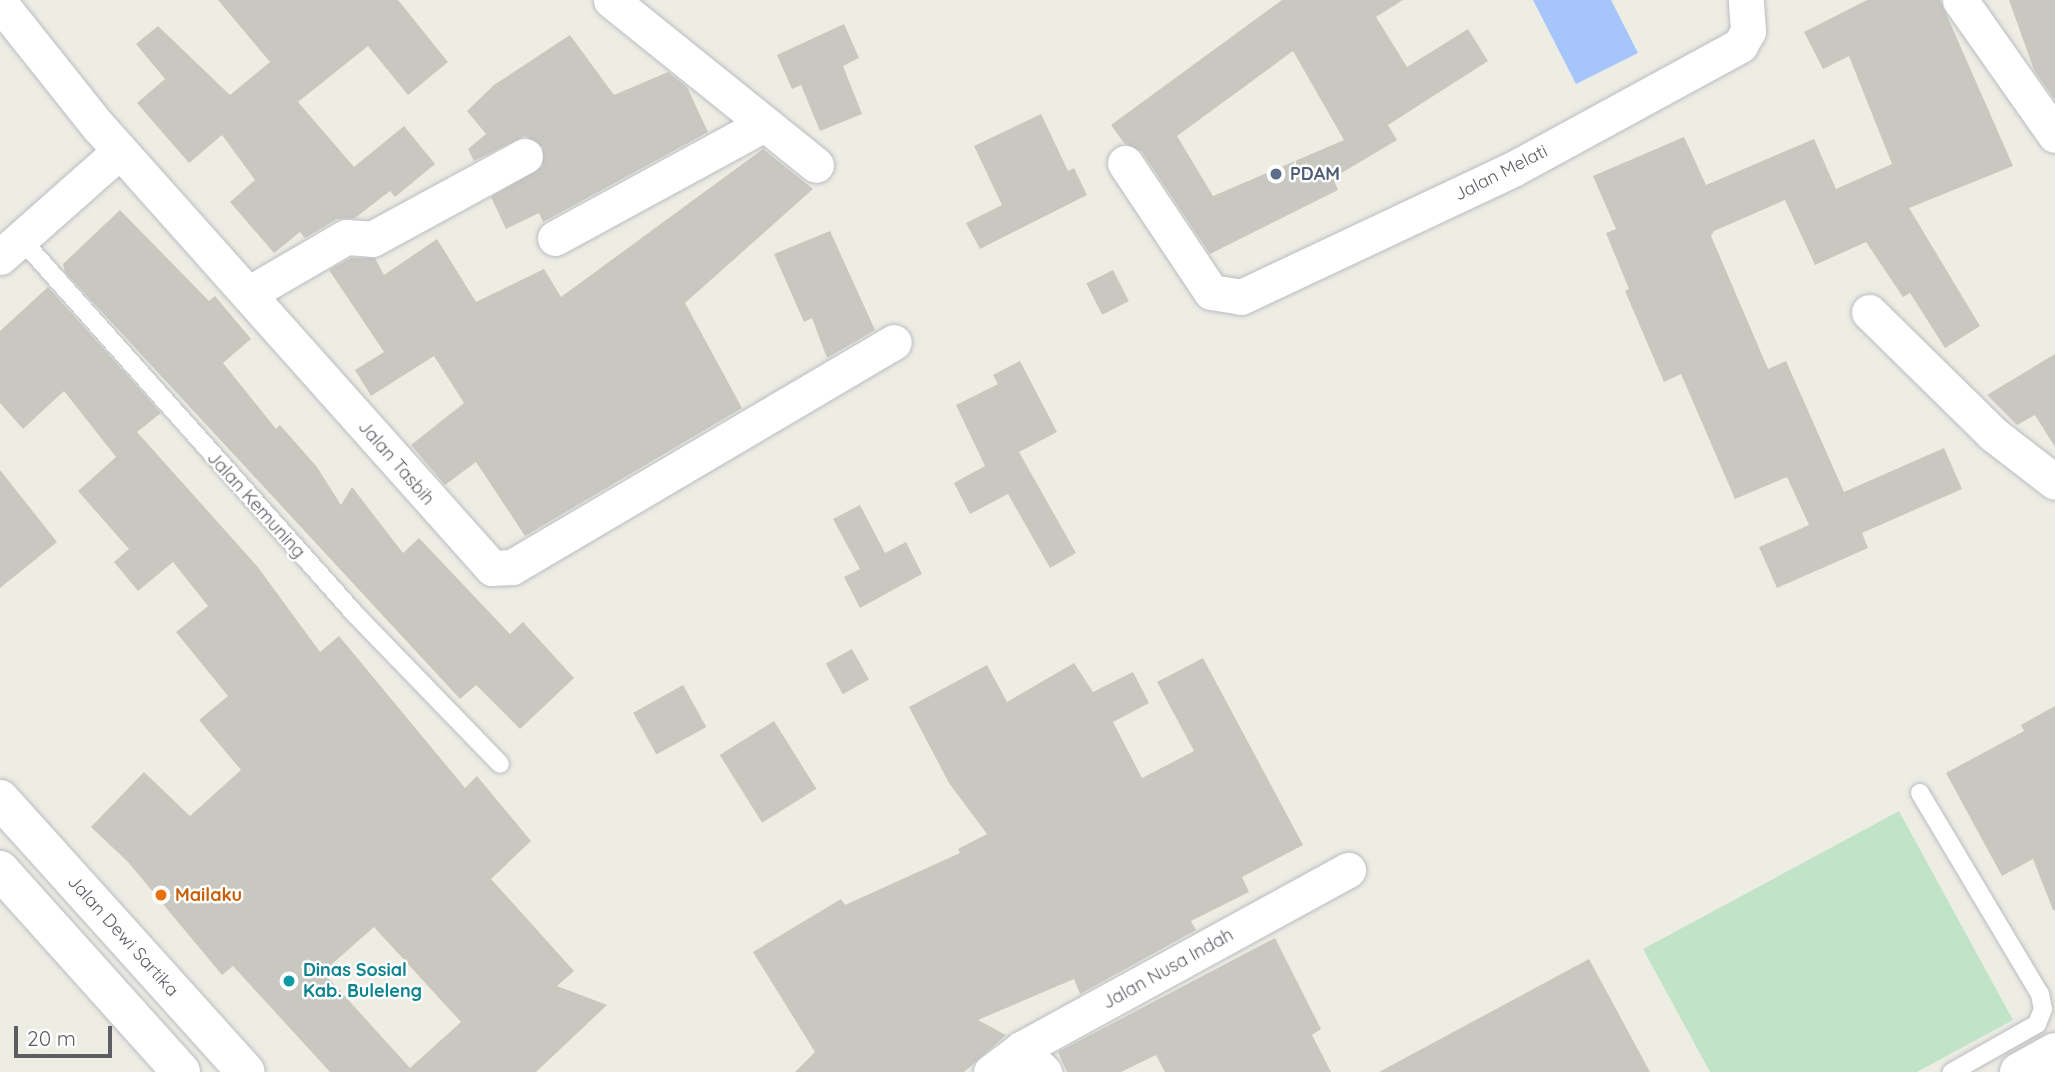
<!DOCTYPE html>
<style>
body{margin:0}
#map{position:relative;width:2055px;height:1072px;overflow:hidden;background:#eeede4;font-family:Quicksand,sans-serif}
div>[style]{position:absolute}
.green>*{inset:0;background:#c1e4c8}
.water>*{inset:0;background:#a6c5fb}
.building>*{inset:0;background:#c9c8c0;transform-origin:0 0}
.roads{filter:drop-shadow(0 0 2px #bbbcc2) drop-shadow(0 0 2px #bbbcc2)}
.lane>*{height:18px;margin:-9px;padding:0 9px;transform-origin:9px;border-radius:9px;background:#fff}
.street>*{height:35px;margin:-17.5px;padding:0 17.5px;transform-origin:17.5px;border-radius:17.5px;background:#fff}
.secondary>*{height:38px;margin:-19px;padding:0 19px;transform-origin:19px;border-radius:19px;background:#fff}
.dots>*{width:19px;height:19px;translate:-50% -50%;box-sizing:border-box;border:4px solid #fff;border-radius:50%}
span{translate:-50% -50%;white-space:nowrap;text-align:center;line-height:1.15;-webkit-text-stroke:5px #fff;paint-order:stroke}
.street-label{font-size:18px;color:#5c5e64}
.service-label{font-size:18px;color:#4e5e75;font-weight:700}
.left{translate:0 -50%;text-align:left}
.food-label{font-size:18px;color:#c56008;font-weight:700}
.culture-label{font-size:18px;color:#0d838f;font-weight:700}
.scale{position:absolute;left:14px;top:1026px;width:98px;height:32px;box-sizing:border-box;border:4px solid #5c5e64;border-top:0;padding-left:9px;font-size:21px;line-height:24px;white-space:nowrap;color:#5c5e64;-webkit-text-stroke:5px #fff;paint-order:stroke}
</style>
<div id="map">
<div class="green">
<i style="clip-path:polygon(1899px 811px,2013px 1020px,1917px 1072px,1710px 1072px,1643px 949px)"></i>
</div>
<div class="water">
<i style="clip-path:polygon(1533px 0,1611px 0,1638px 53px,1576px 84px)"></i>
</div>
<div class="building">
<i style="clip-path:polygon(218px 0,398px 0,448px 62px,408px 95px,368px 46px,298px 102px,354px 167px,404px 126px,435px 164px,395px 197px,390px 191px,355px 218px,337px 219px,305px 238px,300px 232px,274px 253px,230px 202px,255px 180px,222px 135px,189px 163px,137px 103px,165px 79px,136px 44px,158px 26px,230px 95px,270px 62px)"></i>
<i style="clip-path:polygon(evenodd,1282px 0,1403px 0,1376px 17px,1407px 67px,1468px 29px,1488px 61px,1388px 125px,1397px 140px,1333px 178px,1338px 190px,1210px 254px,1142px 152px,1124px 143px,1111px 125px,1282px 0,1293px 51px,1344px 140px,1213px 196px,1177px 136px,1293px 51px)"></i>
<i style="clip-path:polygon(1867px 0,1940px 0,2013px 166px,1909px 208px,1980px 326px,1945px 348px,1910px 293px,1903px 297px,1866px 242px,1815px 265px,1785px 200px,1714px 231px,1711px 236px,1768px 369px,1786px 361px,1844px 492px,1944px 448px,1962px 489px,1862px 533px,1868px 548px,1777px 588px,1759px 547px,1809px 525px,1787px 477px,1735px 499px,1681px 374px,1664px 382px,1625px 291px,1629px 289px,1606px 233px,1616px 229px,1593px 176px,1684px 137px,1706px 185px,1814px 139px,1836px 189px,1892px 164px,1849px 56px,1823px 69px,1804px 32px)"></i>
<i style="clip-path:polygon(2009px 0,2055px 0,2055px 100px,2034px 70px)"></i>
<i style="clip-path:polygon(844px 24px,859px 58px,843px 66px,862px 114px,820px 131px,801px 85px,792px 89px,777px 55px)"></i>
<i style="clip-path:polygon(570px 35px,614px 95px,668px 72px,687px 87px,708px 132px,543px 222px,539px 213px,506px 229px,491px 197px,542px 167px,543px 147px,525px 136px,474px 161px,468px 149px,486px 134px,467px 111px,494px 85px)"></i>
<i style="clip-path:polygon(1041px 114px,1068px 171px,1074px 168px,1087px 195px,980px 249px,966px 223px,1002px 205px,974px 146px)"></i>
<i style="clip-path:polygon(763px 149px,813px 189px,685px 303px,742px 408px,525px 536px,476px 462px,445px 485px,411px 445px,464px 403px,434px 356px,371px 396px,355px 370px,384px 352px,329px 270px,351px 258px,375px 258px,384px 275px,437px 239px,476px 302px,544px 269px,561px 297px)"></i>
<i style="clip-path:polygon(120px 210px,209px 301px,215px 296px,251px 339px,223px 363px,276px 429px,280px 425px,317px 467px,341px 505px,352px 487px,403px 553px,419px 538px,510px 634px,523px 622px,574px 678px,520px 729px,476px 685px,460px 699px,65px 272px,63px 264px)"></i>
<i style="clip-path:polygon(830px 231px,875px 330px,827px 358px,812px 318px,804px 322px,774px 254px)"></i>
<i style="left:1113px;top:270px;width:35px;height:30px;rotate:63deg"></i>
<i style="clip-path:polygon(evenodd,48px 287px,161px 413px,137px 432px,257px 566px,320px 652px,339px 636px,465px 788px,477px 776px,531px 841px,491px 879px,574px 971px,557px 986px,607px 1005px,536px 1072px,330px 1072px,233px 966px,222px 975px,128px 862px,91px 827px,144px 772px,190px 816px,241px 770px,199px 720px,228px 696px,176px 632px,208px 606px,173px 562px,138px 591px,114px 562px,129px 549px,78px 491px,116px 457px,64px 391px,23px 429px,0 403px,0 331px,48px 287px,374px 927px,461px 1022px,410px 1068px,323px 972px,374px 927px)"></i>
<i style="clip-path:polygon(2055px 354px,2055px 447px,2035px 415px,2017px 425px,1987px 395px)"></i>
<i style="clip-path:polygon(1020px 361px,1057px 432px,1019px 452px,1076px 553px,1050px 568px,1008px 494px,970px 514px,954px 483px,985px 466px,956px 405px,998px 384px,993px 375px)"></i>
<i style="clip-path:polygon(0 470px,57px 542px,0 588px)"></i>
<i style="clip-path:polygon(860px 505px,885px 553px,906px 542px,922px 574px,860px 608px,844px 577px,860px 569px,833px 519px)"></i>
<i style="left:852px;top:649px;width:35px;height:30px;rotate:61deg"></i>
<i style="clip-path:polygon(1203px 658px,1303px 845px,1242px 877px,1249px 892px,1191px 921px,1196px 930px,1080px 994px,1074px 979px,978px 1020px,1006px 1035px,964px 1072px,795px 1072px,815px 1052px,753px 952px,841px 899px,845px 905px,960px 853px,958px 849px,987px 834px,949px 783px,909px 707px,987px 665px,1007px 702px,1074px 663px,1093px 692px,1133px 672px,1149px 703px,1113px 722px,1142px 778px,1194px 751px,1157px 682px)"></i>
<i style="left:683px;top:685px;width:48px;height:57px;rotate:61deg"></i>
<i style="clip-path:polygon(2055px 706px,2055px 910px,2053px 910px,2033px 859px,2002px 876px,1946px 773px,2024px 731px,2021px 725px)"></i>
<i style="left:774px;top:721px;width:80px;height:64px;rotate:58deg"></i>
<i style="clip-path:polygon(1275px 938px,1321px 1029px,1312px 1035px,1331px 1072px,1165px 1072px,1156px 1055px,1121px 1072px,1067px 1072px,1058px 1052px)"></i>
<i style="clip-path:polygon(1589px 959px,1650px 1072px,1379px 1072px)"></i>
</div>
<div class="roads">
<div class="lane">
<i style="left:21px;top:239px;width:497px;rotate:48.3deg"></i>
<i style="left:351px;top:610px;width:214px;rotate:45.9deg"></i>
<i style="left:1920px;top:793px;width:234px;rotate:59.2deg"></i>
<i style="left:2040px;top:994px;width:15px;rotate:79deg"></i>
<i style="left:2043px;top:1009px;width:16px;rotate:112deg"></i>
<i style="left:2037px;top:1024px;width:98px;rotate:150.5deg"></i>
</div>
<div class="street">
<i style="left:611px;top:0;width:263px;rotate:38.8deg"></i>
<i style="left:1960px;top:0;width:165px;rotate:54.9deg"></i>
<i style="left:0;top:3px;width:157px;rotate:51.5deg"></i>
<i style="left:98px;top:126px;width:592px;rotate:48.29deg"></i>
<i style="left:492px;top:568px;width:20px;rotate:-3deg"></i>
<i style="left:512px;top:567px;width:443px;rotate:-30.5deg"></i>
<i style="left:1125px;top:163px;width:155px;rotate:56.3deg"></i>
<i style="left:1211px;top:292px;width:30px;rotate:9deg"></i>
<i style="left:1241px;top:297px;width:301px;rotate:-25.2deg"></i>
<i style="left:1513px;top:169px;width:259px;rotate:-28.6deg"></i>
<i style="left:1740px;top:45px;width:16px;rotate:-60deg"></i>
<i style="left:1748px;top:31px;width:31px;rotate:-94deg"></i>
<i style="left:555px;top:238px;width:238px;rotate:-28.6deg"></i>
<i style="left:0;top:257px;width:160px;rotate:-41.5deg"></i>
<i style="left:248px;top:294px;width:113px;rotate:-30.2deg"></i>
<i style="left:346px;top:237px;width:26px;rotate:4deg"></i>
<i style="left:372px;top:239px;width:174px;rotate:-28.5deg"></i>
<i style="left:1869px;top:312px;width:174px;rotate:44.5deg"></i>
<i style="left:1993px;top:434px;width:78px;rotate:37.7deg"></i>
<i style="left:1021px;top:1049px;width:33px;rotate:45deg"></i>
<i style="left:991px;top:1072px;width:38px;rotate:-37deg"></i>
<i style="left:1021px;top:1049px;width:373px;rotate:-28.7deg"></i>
</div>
<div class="secondary">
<i style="left:0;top:799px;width:367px;rotate:48deg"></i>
<i style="left:0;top:870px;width:271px;rotate:48.1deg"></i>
<i style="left:2019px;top:1072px;width:41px;rotate:-29.1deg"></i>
</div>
</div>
<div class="dots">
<i style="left:1276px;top:174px;background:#5c6f8a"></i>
<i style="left:161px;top:895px;background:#e8710a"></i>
<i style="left:289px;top:981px;background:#0f9aa8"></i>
</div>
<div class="street-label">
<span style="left:1501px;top:173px;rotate:-27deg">Jalan Melati</span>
<span style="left:396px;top:463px;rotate:49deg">Jalan Tasbih</span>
<span style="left:256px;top:505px;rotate:48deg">Jalan Kemuning</span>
<span style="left:123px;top:936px;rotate:48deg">Jalan Dewi Sartika</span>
<span style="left:1168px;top:969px;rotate:-29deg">Jalan Nusa Indah</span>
</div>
<div class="service-label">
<span class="left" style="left:1290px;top:174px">PDAM</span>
</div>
<div class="food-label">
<span class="left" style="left:175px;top:895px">Mailaku</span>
</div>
<div class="culture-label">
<span class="left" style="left:303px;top:981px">Dinas Sosial<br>Kab. Buleleng</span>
</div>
<div class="scale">20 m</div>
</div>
